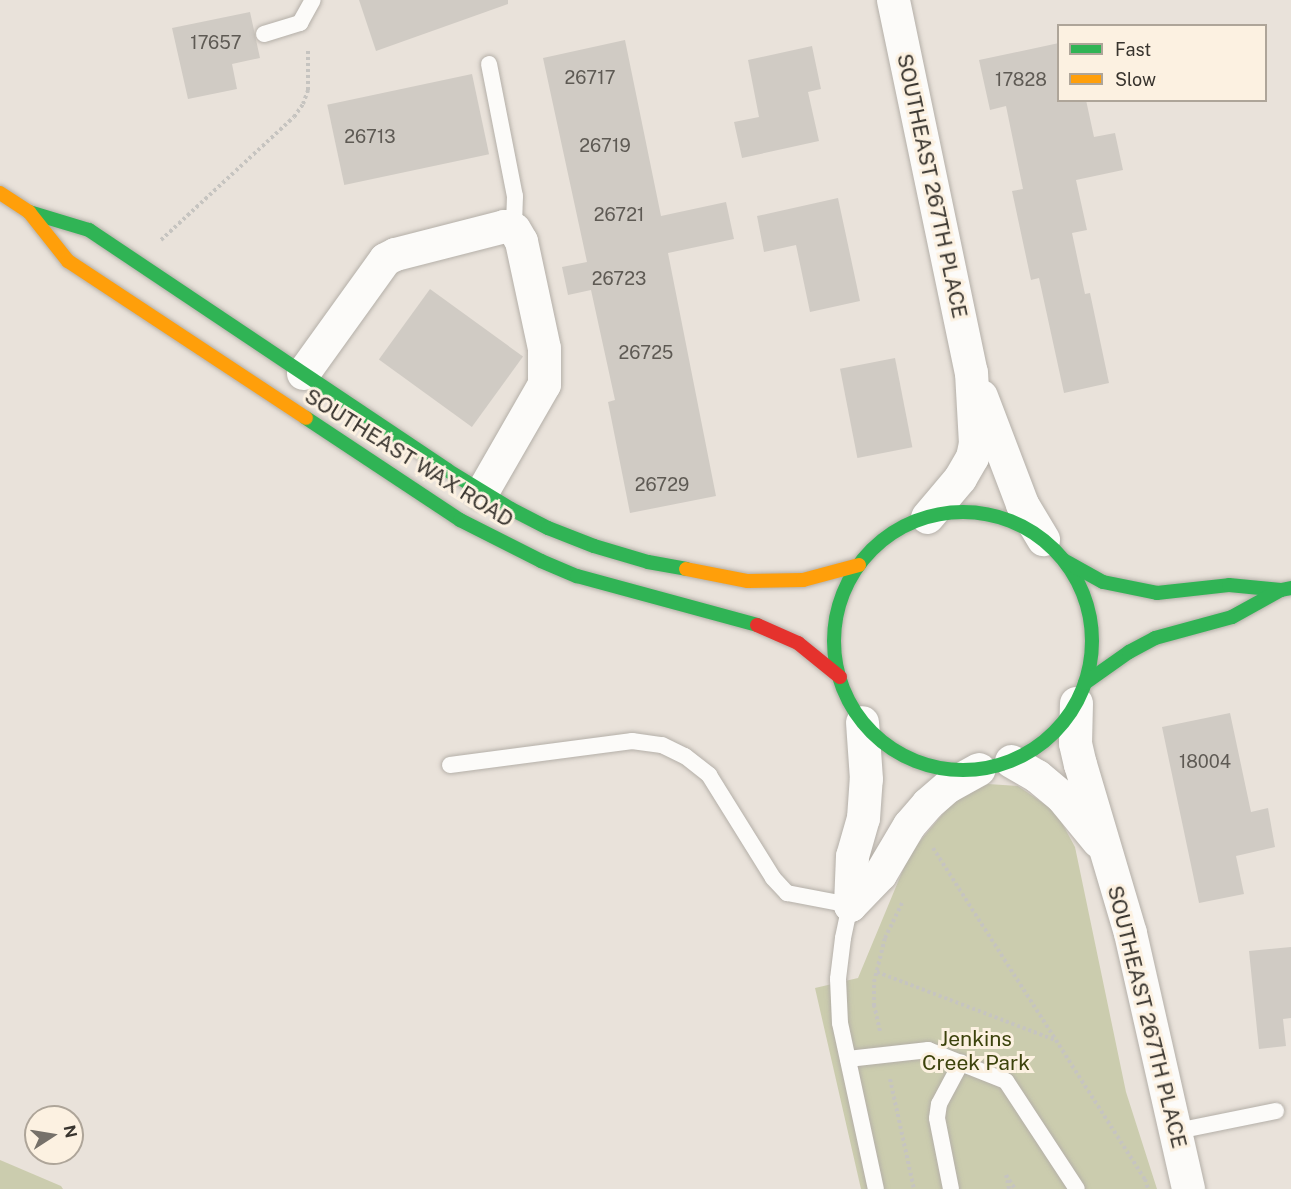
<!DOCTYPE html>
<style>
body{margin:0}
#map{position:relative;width:1291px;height:1189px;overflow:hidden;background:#e9e2da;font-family:"Public Sans",sans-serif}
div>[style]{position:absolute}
.green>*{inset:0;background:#cbccae}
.building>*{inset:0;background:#d0cbc4;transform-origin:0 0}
.path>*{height:4px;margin-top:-2px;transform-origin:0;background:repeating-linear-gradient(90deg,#c6c4c0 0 3px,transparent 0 6px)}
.roads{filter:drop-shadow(0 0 2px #b4afa8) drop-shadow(0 0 2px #b4afa8)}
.lane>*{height:16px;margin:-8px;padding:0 8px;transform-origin:8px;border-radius:8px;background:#fcfbf9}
.street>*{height:33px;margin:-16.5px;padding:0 16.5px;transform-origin:16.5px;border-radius:16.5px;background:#fcfbf9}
.fast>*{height:14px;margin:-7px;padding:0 7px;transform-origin:7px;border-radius:7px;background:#30b455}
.fast>.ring{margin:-7px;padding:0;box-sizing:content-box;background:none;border:14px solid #30b455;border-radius:50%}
.slow>*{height:14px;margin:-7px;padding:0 7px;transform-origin:7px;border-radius:7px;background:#ff9f0a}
.jam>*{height:14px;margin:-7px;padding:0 7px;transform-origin:7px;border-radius:7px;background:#e5322d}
span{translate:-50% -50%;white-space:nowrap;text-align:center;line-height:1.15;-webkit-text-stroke:6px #fcf1e1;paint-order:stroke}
.number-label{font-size:18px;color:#5e5a54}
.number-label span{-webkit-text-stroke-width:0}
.street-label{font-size:21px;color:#38342e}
.park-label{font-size:21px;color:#3c430c}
.legend{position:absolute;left:1057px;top:24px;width:210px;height:78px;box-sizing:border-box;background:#fcf1e1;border:2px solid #aea599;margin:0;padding:8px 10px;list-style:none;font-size:18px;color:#38342e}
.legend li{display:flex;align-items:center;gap:12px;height:30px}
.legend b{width:30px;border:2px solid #aea599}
.north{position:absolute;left:24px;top:1105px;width:60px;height:60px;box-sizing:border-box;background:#fcf1e1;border:2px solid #aea599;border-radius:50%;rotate:78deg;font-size:16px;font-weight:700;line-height:24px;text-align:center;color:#38342e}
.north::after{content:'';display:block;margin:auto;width:21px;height:27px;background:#76716a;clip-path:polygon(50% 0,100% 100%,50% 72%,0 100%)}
</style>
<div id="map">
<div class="green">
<i style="clip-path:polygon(988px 784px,1018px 786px,1056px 812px,1075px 847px,1126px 1092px,1157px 1189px,861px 1189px,815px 988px,858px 978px,910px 853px,957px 797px)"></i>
<i style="clip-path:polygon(0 1160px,61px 1186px,63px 1189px,0 1189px)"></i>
</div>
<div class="building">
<i style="clip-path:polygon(359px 0,508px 0,508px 4px,376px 51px)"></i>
<i style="clip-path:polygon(250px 12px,260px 58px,232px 64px,237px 89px,188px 99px,172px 28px)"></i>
<i style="clip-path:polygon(625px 40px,661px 216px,726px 202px,734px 239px,668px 253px,716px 496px,630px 513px,608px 402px,615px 400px,591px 290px,568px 295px,562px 267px,587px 262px,543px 58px)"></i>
<i style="clip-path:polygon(1059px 43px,1059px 100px,1086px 100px,1094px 137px,1115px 133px,1123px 170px,1076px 180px,1087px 230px,1072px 233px,1085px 294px,1090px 293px,1109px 383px,1064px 393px,1039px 278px,1031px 280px,1012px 191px,1023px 189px,1006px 106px,990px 110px,979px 60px)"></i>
<i style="clip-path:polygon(812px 46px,821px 89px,808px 92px,819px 141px,742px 158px,734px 122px,759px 117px,748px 60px)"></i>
<i style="left:472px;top:74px;width:82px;height:148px;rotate:78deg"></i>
<i style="clip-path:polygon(838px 198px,860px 301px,810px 312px,796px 245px,764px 252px,757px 216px)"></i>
<i style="left:430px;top:289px;width:115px;height:87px;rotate:36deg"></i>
<i style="left:895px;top:358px;width:91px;height:56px;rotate:79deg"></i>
<i style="clip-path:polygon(1230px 713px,1251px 812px,1268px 808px,1275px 847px,1236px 856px,1244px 894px,1199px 903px,1162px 727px)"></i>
<i style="clip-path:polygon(1291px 947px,1291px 1018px,1283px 1019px,1286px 1046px,1259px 1049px,1249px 951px)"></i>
</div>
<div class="path">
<i style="left:161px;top:240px;width:181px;rotate:-42.8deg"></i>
<i style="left:294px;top:117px;width:16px;rotate:-55deg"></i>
<i style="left:303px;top:104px;width:15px;rotate:-70deg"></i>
<i style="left:308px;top:90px;width:42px;rotate:-90deg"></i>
<i style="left:933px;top:848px;width:393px;rotate:57.4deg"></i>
<i style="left:1145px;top:1179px;width:10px;rotate:73deg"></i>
<i style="left:877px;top:972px;width:191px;rotate:20.9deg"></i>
<i style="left:880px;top:1031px;width:26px;rotate:-103deg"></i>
<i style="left:874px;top:1006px;width:24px;rotate:-90deg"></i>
<i style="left:874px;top:982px;width:45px;rotate:-76deg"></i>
<i style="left:885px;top:938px;width:39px;rotate:-64deg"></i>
<i style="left:890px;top:1079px;width:113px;rotate:77.7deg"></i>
<i style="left:1009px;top:1189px;width:14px;rotate:-102deg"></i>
<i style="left:1006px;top:1175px;width:17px;rotate:57deg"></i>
</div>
<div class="roads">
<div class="lane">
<i style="left:264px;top:34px;width:38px;rotate:-17deg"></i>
<i style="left:300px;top:23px;width:26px;rotate:-61deg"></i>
<i style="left:489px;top:64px;width:135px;rotate:78.9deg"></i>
<i style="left:515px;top:196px;width:33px;rotate:92deg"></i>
<i style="left:450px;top:765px;width:184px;rotate:-7.5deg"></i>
<i style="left:632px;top:741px;width:30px;rotate:8deg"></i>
<i style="left:662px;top:745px;width:25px;rotate:26deg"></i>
<i style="left:685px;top:756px;width:31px;rotate:38deg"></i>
<i style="left:709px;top:775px;width:121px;rotate:58.1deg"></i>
<i style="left:773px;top:878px;width:21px;rotate:47deg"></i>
<i style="left:787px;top:893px;width:64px;rotate:10.8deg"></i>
<i style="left:850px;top:905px;width:34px;rotate:102deg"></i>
<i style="left:843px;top:938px;width:41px;rotate:97deg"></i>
<i style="left:838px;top:979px;width:44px;rotate:87.4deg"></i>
<i style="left:840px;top:1023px;width:170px;rotate:77.8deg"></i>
<i style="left:848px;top:1059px;width:81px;rotate:-6.4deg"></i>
<i style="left:928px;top:1050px;width:84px;rotate:21.7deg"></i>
<i style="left:1006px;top:1081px;width:129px;rotate:56.7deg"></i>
<i style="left:1177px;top:1131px;width:101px;rotate:-11.4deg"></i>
<i style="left:951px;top:1189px;width:72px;rotate:-101.2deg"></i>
<i style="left:937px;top:1118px;width:14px;rotate:-82deg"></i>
<i style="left:939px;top:1104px;width:47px;rotate:-61.8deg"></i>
</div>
<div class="street">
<i style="left:893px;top:0;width:380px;rotate:78.2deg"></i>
<i style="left:971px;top:372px;width:71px;rotate:86.8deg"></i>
<i style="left:975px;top:443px;width:14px;rotate:102deg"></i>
<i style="left:972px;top:457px;width:24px;rotate:120deg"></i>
<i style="left:960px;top:478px;width:51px;rotate:130.2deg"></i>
<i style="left:303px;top:373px;width:140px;rotate:-54.3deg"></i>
<i style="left:385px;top:259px;width:11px;rotate:-27deg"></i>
<i style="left:395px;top:254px;width:113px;rotate:-14.4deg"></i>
<i style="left:504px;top:226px;width:10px;rotate:17deg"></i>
<i style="left:514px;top:229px;width:14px;rotate:60deg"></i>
<i style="left:521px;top:241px;width:109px;rotate:77.9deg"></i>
<i style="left:544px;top:348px;width:36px;rotate:90deg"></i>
<i style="left:544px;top:384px;width:125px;rotate:119.9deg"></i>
<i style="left:981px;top:396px;width:116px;rotate:69.2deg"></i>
<i style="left:1022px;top:504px;width:41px;rotate:59deg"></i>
<i style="left:1076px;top:703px;width:40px;rotate:91.4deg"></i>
<i style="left:1075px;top:743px;width:22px;rotate:77deg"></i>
<i style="left:1080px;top:764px;width:176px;rotate:73.5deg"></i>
<i style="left:1130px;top:933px;width:262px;rotate:77.2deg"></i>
<i style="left:1011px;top:761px;width:30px;rotate:30deg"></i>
<i style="left:1037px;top:776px;width:33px;rotate:40deg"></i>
<i style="left:1062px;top:797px;width:57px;rotate:50.7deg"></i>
<i style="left:850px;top:905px;width:43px;rotate:-45.9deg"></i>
<i style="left:880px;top:874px;width:57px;rotate:-59.4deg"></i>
<i style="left:909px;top:825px;width:28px;rotate:-49deg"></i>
<i style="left:927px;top:804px;width:28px;rotate:-41deg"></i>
<i style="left:948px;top:786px;width:35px;rotate:-29deg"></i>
<i style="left:850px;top:905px;width:49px;rotate:-87.7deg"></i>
<i style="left:852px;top:856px;width:40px;rotate:-74deg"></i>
<i style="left:863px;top:818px;width:39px;rotate:-86deg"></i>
<i style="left:866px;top:779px;width:57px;rotate:-94deg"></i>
</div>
<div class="fast">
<i style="left:29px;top:212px;width:63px;rotate:16.7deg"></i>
<i style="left:89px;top:230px;width:431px;rotate:33.8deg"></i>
<i style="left:447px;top:470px;width:75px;rotate:31.4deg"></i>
<i style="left:511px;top:509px;width:42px;rotate:27.2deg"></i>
<i style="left:548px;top:528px;width:49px;rotate:21.4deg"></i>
<i style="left:594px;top:546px;width:56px;rotate:16.5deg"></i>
<i style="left:648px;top:562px;width:39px;rotate:10deg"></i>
<i style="left:306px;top:418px;width:185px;rotate:33.5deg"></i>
<i style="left:460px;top:520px;width:91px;rotate:26.8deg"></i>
<i style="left:541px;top:561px;width:39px;rotate:23deg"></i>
<i style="left:577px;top:576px;width:187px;rotate:15.2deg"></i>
<i class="ring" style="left:834px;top:512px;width:244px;height:244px"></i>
<i style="left:1065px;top:561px;width:43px;rotate:28.9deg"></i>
<i style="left:1103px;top:582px;width:55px;rotate:11.5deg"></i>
<i style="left:1157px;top:593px;width:72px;rotate:-6.3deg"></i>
<i style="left:1229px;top:585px;width:52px;rotate:5.5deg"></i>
<i style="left:1281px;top:590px;width:10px;rotate:-11deg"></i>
<i style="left:1085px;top:683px;width:54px;rotate:-35.2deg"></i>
<i style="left:1129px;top:652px;width:30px;rotate:-28deg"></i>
<i style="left:1155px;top:638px;width:80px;rotate:-15.3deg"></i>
<i style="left:1232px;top:617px;width:56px;rotate:-28.9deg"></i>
</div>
<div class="slow">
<i style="left:0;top:193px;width:35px;rotate:33deg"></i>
<i style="left:29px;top:212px;width:63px;rotate:51.5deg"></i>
<i style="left:68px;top:261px;width:285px;rotate:33.4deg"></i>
<i style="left:686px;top:569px;width:63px;rotate:11deg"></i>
<i style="left:748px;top:581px;width:55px;rotate:-1deg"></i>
<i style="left:803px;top:580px;width:58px;rotate:-15deg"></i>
</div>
<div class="jam">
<i style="left:757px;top:625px;width:45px;rotate:23.7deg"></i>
<i style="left:798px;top:643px;width:54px;rotate:39deg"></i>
</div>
</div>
<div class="number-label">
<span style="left:216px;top:43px">17657</span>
<span style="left:590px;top:78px">26717</span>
<span style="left:1021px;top:80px">17828</span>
<span style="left:370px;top:137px">26713</span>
<span style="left:605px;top:146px">26719</span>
<span style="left:619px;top:215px">26721</span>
<span style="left:619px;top:279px">26723</span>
<span style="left:646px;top:353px">26725</span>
<span style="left:662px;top:485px">26729</span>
<span style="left:1205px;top:762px">18004</span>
</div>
<div class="street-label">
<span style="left:932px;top:186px;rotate:78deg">SOUTHEAST 267TH PLACE</span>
<span style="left:409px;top:458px;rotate:32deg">SOUTHEAST WAX ROAD</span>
<span style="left:1147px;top:1017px;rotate:76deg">SOUTHEAST 267TH PLACE</span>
</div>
<div class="park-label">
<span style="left:976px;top:1051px">Jenkins<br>Creek Park</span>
</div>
<ul class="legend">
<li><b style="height:8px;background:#30b455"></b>Fast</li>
<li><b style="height:8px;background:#ff9f0a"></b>Slow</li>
</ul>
<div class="north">N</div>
</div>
